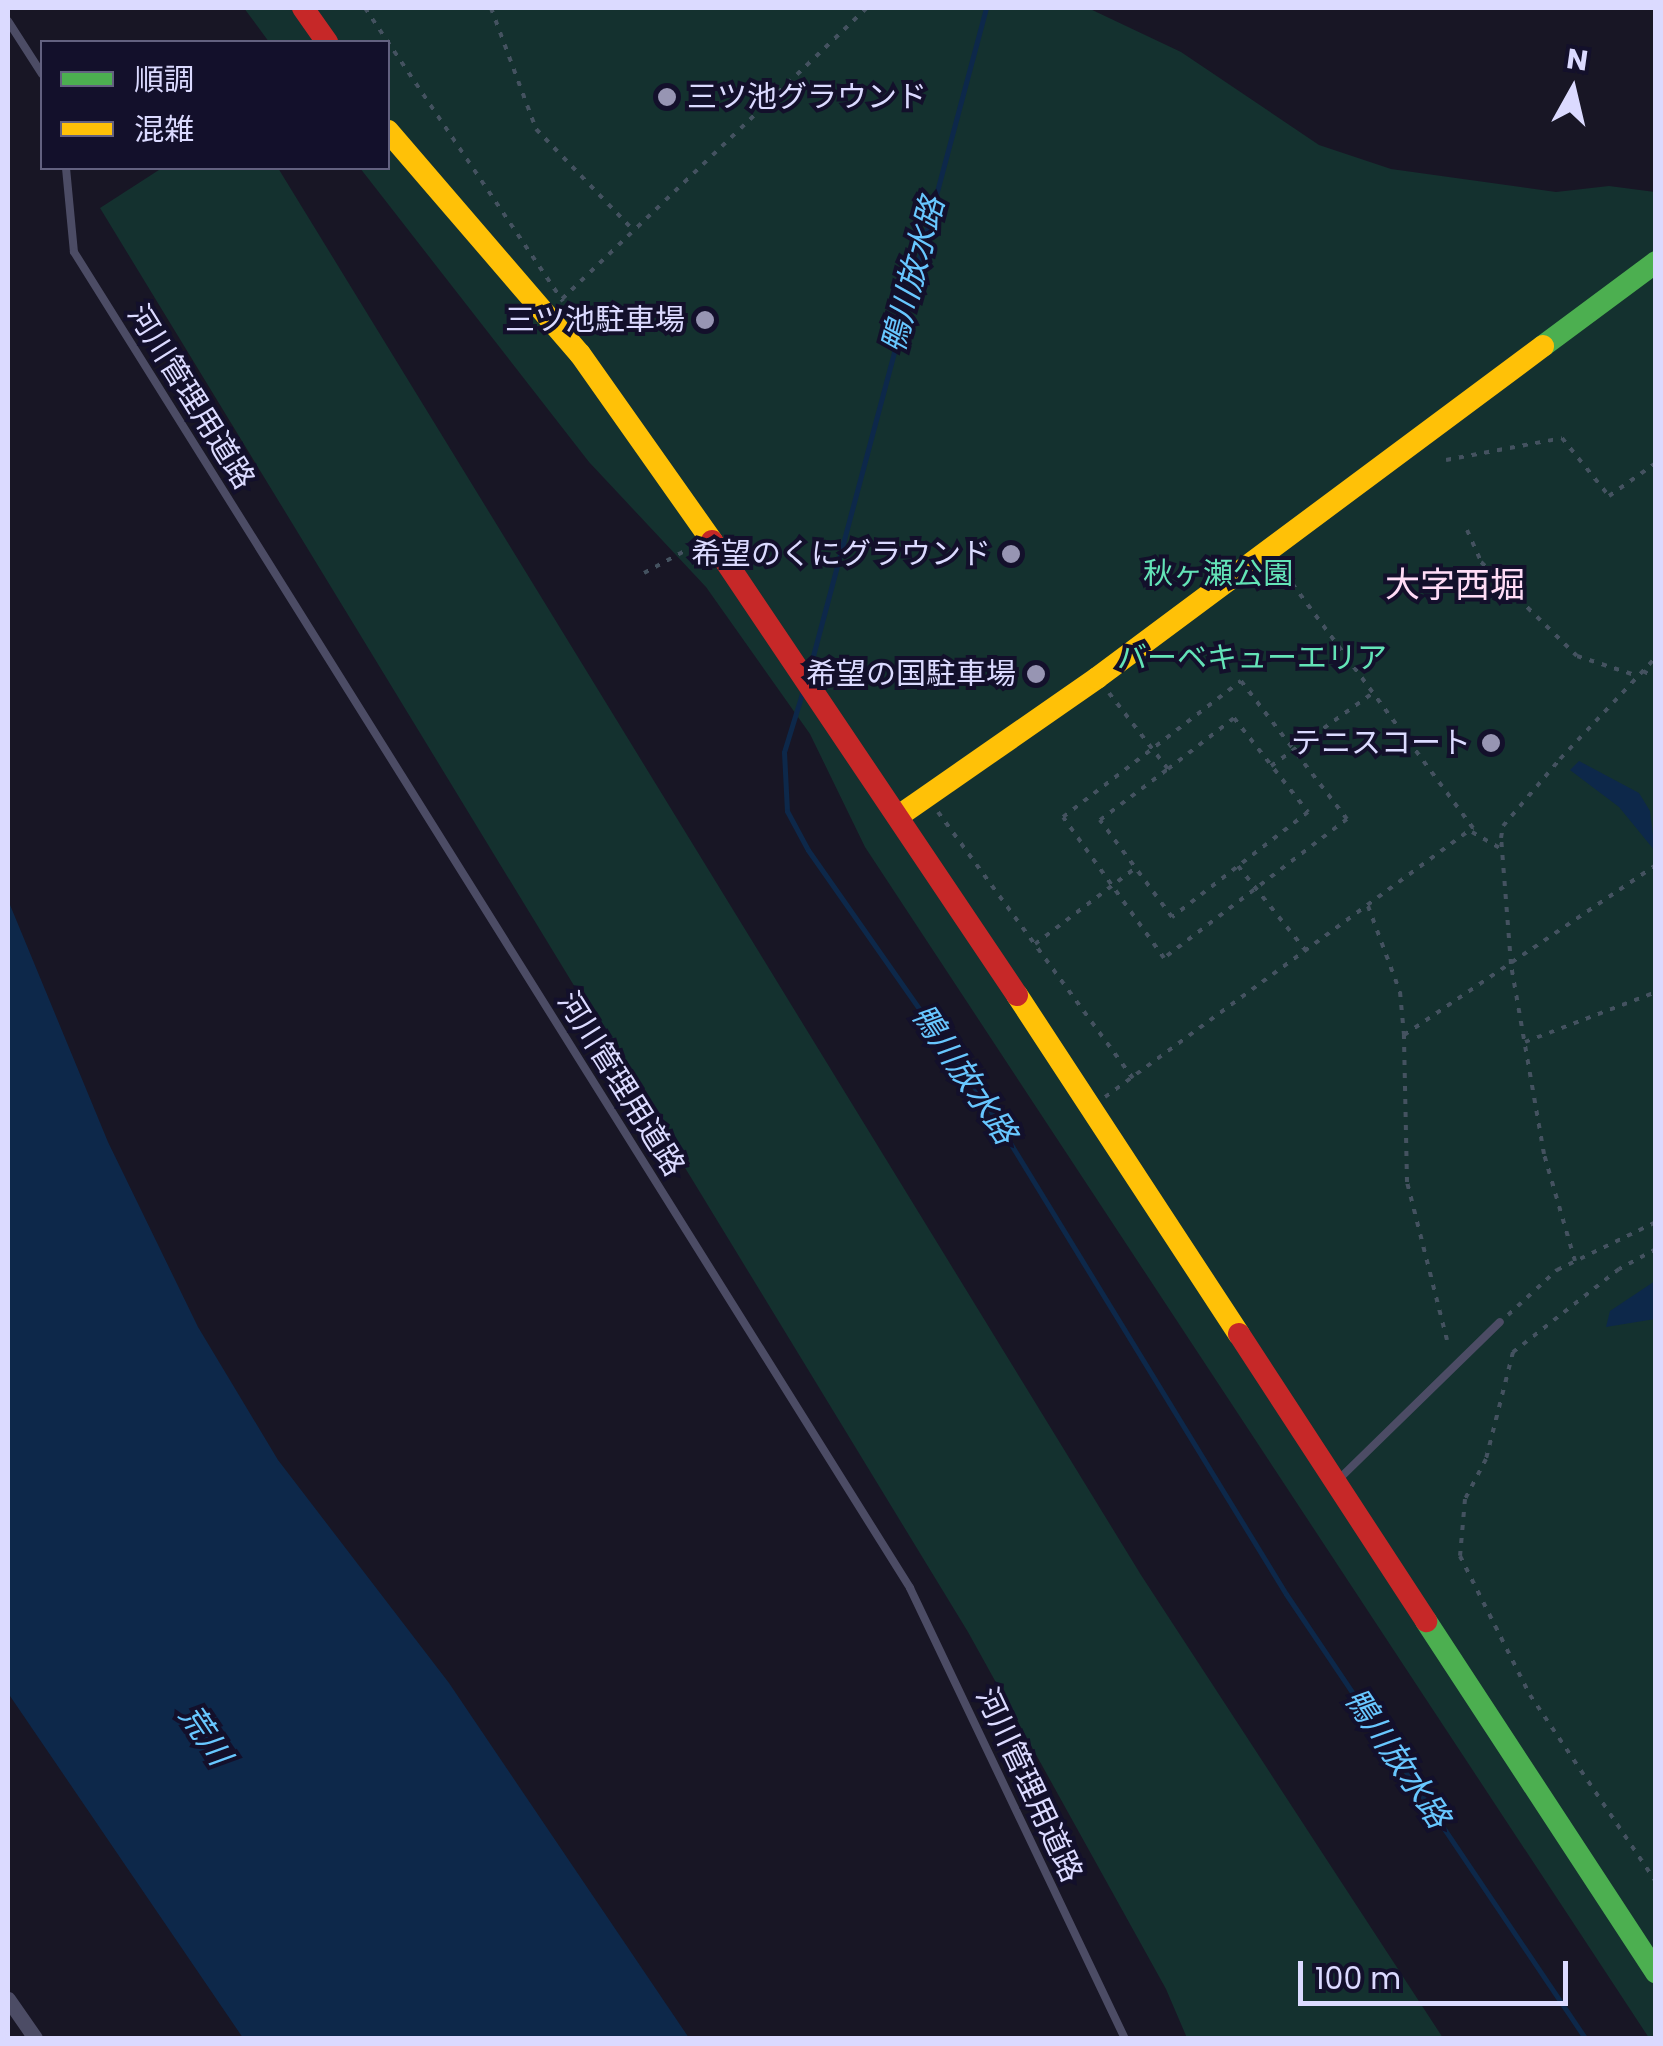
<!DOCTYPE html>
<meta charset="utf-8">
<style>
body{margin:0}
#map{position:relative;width:1663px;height:2046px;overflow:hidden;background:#181625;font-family:Poppins,"Noto Sans JP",sans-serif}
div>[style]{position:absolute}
.green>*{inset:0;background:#14312f}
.water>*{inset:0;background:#0d284a}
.stream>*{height:5px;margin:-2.5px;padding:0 2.5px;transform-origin:2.5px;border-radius:2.5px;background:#0d284a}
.path>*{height:4px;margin-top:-2px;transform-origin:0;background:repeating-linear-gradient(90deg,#445260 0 5px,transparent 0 13px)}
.lane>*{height:8px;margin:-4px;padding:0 4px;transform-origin:4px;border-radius:4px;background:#4c4c65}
.street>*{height:15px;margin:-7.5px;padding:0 7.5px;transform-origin:7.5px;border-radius:7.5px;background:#4c4c65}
.fast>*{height:22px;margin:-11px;padding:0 11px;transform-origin:11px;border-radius:11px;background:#4caf50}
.slow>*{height:22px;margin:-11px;padding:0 11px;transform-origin:11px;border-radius:11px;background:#ffc107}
.jam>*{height:22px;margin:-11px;padding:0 11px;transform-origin:11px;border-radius:11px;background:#c62828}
.dots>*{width:28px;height:28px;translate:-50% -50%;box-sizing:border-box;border:5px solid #13102b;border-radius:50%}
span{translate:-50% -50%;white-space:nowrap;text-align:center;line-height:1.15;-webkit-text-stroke:8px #13102b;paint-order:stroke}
.poi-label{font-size:30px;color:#dbdaff}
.left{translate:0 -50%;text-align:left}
.right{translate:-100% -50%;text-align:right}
.street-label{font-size:30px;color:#dbdaff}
.park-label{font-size:30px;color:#63e3b7}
.water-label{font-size:32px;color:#68c7ff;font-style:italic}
.quarter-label{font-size:35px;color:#ffdcf6}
.frame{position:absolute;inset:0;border:10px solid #dbdaff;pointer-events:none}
.legend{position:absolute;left:40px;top:40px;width:350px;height:130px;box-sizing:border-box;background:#13102b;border:2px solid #636180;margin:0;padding:12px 18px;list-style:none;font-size:30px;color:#dbdaff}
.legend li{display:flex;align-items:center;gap:20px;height:50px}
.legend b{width:50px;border:2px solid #636180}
.north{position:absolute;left:1523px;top:40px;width:100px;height:100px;-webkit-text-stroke:8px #13102b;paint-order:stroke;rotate:8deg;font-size:28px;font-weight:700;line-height:40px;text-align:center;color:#dbdaff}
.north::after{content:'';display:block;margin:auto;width:35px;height:45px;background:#dbdaff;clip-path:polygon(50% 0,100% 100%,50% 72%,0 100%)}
.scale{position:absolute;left:1298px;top:1961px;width:270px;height:45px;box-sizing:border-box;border:5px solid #dbdaff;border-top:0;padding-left:12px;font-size:30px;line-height:35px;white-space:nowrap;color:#dbdaff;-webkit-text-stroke:8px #13102b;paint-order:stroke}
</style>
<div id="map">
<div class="green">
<i style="clip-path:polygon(244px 8px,1088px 8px,1181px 52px,1319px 145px,1391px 169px,1556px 192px,1609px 186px,1655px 192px,1655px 2038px,1649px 2038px,865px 847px,810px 734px,706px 587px,589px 462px,360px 168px,388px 168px,388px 42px,269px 42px)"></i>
<i style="clip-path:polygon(162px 168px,278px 168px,1141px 1575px,1443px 2038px,1187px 2038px,1166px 1989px,968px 1632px,100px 208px)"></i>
</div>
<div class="water">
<i style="clip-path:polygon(1579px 761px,1639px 793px,1650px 811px,1655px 851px,1619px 807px,1570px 770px)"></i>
<i style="clip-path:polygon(8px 900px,108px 1142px,198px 1327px,278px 1460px,449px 1683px,689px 2038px,243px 2038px,8px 1693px)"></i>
<i style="clip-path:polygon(1655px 1281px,1655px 1319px,1606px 1327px,1610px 1311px)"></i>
</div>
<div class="stream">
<i style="left:810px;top:667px;width:682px;rotate:-75.05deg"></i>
<i style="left:804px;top:687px;width:68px;rotate:107.1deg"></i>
<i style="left:784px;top:752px;width:59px;rotate:87.1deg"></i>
<i style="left:787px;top:811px;width:44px;rotate:61.7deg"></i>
<i style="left:808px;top:850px;width:317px;rotate:55deg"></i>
<i style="left:990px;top:1110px;width:567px;rotate:58.55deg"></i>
<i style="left:1286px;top:1594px;width:535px;rotate:56.04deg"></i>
</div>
<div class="path">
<i style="left:365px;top:8px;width:354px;rotate:56deg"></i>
<i style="left:491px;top:8px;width:129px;rotate:69.6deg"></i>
<i style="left:536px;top:129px;width:141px;rotate:46.1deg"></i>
<i style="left:562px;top:299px;width:422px;rotate:-43.7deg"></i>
<i style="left:1446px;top:460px;width:118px;rotate:-10.7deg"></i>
<i style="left:1562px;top:438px;width:75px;rotate:51deg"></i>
<i style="left:1609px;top:496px;width:57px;rotate:-35.1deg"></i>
<i style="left:1467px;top:530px;width:35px;rotate:66deg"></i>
<i style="left:1481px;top:562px;width:134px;rotate:44.4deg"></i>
<i style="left:1577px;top:656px;width:64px;rotate:18.2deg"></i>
<i style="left:644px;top:573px;width:55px;rotate:-28.4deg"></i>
<i style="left:1643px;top:671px;width:15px;rotate:28deg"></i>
<i style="left:1241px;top:681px;width:174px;rotate:52.5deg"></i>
<i style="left:1347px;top:819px;width:230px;rotate:142.8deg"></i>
<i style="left:1164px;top:958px;width:173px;rotate:-125.6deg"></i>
<i style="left:1063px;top:817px;width:224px;rotate:-37.4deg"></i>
<i style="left:1109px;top:693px;width:96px;rotate:52.2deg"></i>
<i style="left:1168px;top:769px;width:83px;rotate:-37.7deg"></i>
<i style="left:1234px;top:718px;width:120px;rotate:51.8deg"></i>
<i style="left:1308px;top:812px;width:172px;rotate:142.3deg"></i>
<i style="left:1172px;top:917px;width:121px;rotate:-126.6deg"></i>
<i style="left:1100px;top:820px;width:85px;rotate:-36.9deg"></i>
<i style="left:1271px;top:766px;width:125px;rotate:-35.6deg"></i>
<i style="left:938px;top:812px;width:330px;rotate:53.8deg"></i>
<i style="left:1472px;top:832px;width:34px;rotate:30deg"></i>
<i style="left:1238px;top:866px;width:109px;rotate:51.3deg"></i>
<i style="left:1368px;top:906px;width:92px;rotate:69.6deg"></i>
<i style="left:1400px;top:992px;width:43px;rotate:84.7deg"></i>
<i style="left:1035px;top:944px;width:124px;rotate:-37.1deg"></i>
<i style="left:1525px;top:1042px;width:140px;rotate:-20.9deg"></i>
<i style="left:1105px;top:1097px;width:456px;rotate:-36.2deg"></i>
<i style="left:1473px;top:828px;width:325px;rotate:-126.5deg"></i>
<i style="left:1656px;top:1249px;width:42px;rotate:151.6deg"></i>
<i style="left:1619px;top:1269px;width:135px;rotate:141.9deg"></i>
<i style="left:1513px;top:1352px;width:110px;rotate:104.2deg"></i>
<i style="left:1486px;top:1459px;width:45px;rotate:117.7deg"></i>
<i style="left:1465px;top:1499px;width:57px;rotate:95deg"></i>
<i style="left:1460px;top:1556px;width:156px;rotate:63.3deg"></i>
<i style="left:1530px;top:1695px;width:225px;rotate:56deg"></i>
<i style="left:1575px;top:1261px;width:111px;rotate:-106.2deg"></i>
<i style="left:1544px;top:1154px;width:193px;rotate:-99.9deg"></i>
<i style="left:1511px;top:964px;width:126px;rotate:-94.5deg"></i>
<i style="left:1501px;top:838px;width:12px;rotate:-81deg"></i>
<i style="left:1503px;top:826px;width:88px;rotate:-49.6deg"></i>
<i style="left:1560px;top:759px;width:140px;rotate:-46.7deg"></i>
<i style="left:1508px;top:1315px;width:67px;rotate:-42.6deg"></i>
<i style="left:1557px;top:1270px;width:110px;rotate:-25.9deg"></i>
<i style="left:1447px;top:1340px;width:163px;rotate:-104.2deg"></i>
<i style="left:1407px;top:1182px;width:147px;rotate:-91.2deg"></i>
<i style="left:1404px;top:1035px;width:304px;rotate:-34deg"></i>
</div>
<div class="lane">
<i style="left:8px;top:21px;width:63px;rotate:57.3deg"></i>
<i style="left:66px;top:168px;width:84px;rotate:84.6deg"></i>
<i style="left:74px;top:252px;width:1576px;rotate:57.96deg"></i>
<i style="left:910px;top:1588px;width:499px;rotate:64.5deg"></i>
<i style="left:1338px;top:1480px;width:226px;rotate:-44.3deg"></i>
</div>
<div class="street">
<i style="left:8px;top:1999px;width:47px;rotate:55.3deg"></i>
</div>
<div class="fast">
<i style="left:1543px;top:346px;width:141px;rotate:-36.6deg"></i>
<i style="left:1426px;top:1621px;width:420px;rotate:56.8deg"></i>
</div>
<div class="slow">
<i style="left:388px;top:131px;width:294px;rotate:49.3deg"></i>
<i style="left:580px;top:354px;width:229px;rotate:54.8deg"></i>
<i style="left:900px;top:815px;width:240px;rotate:-34.8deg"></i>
<i style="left:1097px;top:678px;width:556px;rotate:-36.66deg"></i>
<i style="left:1017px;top:995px;width:405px;rotate:56.8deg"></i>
</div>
<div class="jam">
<i style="left:303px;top:8px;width:42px;rotate:54.8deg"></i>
<i style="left:712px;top:541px;width:547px;rotate:56.11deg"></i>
<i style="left:1239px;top:1334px;width:343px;rotate:56.9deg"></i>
</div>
<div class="dots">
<i style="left:667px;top:97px;background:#9795b3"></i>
<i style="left:705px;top:320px;background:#9795b3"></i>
<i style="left:1011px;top:554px;background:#9795b3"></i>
<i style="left:1036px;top:674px;background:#9795b3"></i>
<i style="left:1491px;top:743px;background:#9795b3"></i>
</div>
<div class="poi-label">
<span class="left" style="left:687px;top:97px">三ツ池グラウンド</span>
<span class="right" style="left:685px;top:320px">三ツ池駐車場</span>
<span class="right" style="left:991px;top:554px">希望のくにグラウンド</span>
<span class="right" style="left:1016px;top:674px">希望の国駐車場</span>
<span class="right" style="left:1471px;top:743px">テニスコート</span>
</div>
<div class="street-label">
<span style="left:191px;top:397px;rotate:58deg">河川管理用道路</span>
<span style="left:621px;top:1084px;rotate:58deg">河川管理用道路</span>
<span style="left:1029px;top:1785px;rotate:65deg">河川管理用道路</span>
</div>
<div class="park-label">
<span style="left:1218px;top:574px">秋ヶ瀬公園</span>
<span style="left:1252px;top:658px">バーベキューエリア</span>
</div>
<div class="water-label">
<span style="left:913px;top:275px;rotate:-75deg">鴨川放水路</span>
<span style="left:964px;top:1074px;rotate:56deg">鴨川放水路</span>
<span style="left:205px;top:1735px;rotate:56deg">荒川</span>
<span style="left:1397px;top:1758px;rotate:56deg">鴨川放水路</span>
</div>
<div class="quarter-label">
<span style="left:1455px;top:585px">大字西堀</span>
</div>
<div class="frame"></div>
<ul class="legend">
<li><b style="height:12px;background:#4caf50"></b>順調</li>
<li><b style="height:12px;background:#ffc107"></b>混雑</li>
</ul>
<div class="north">N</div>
<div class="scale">100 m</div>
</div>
